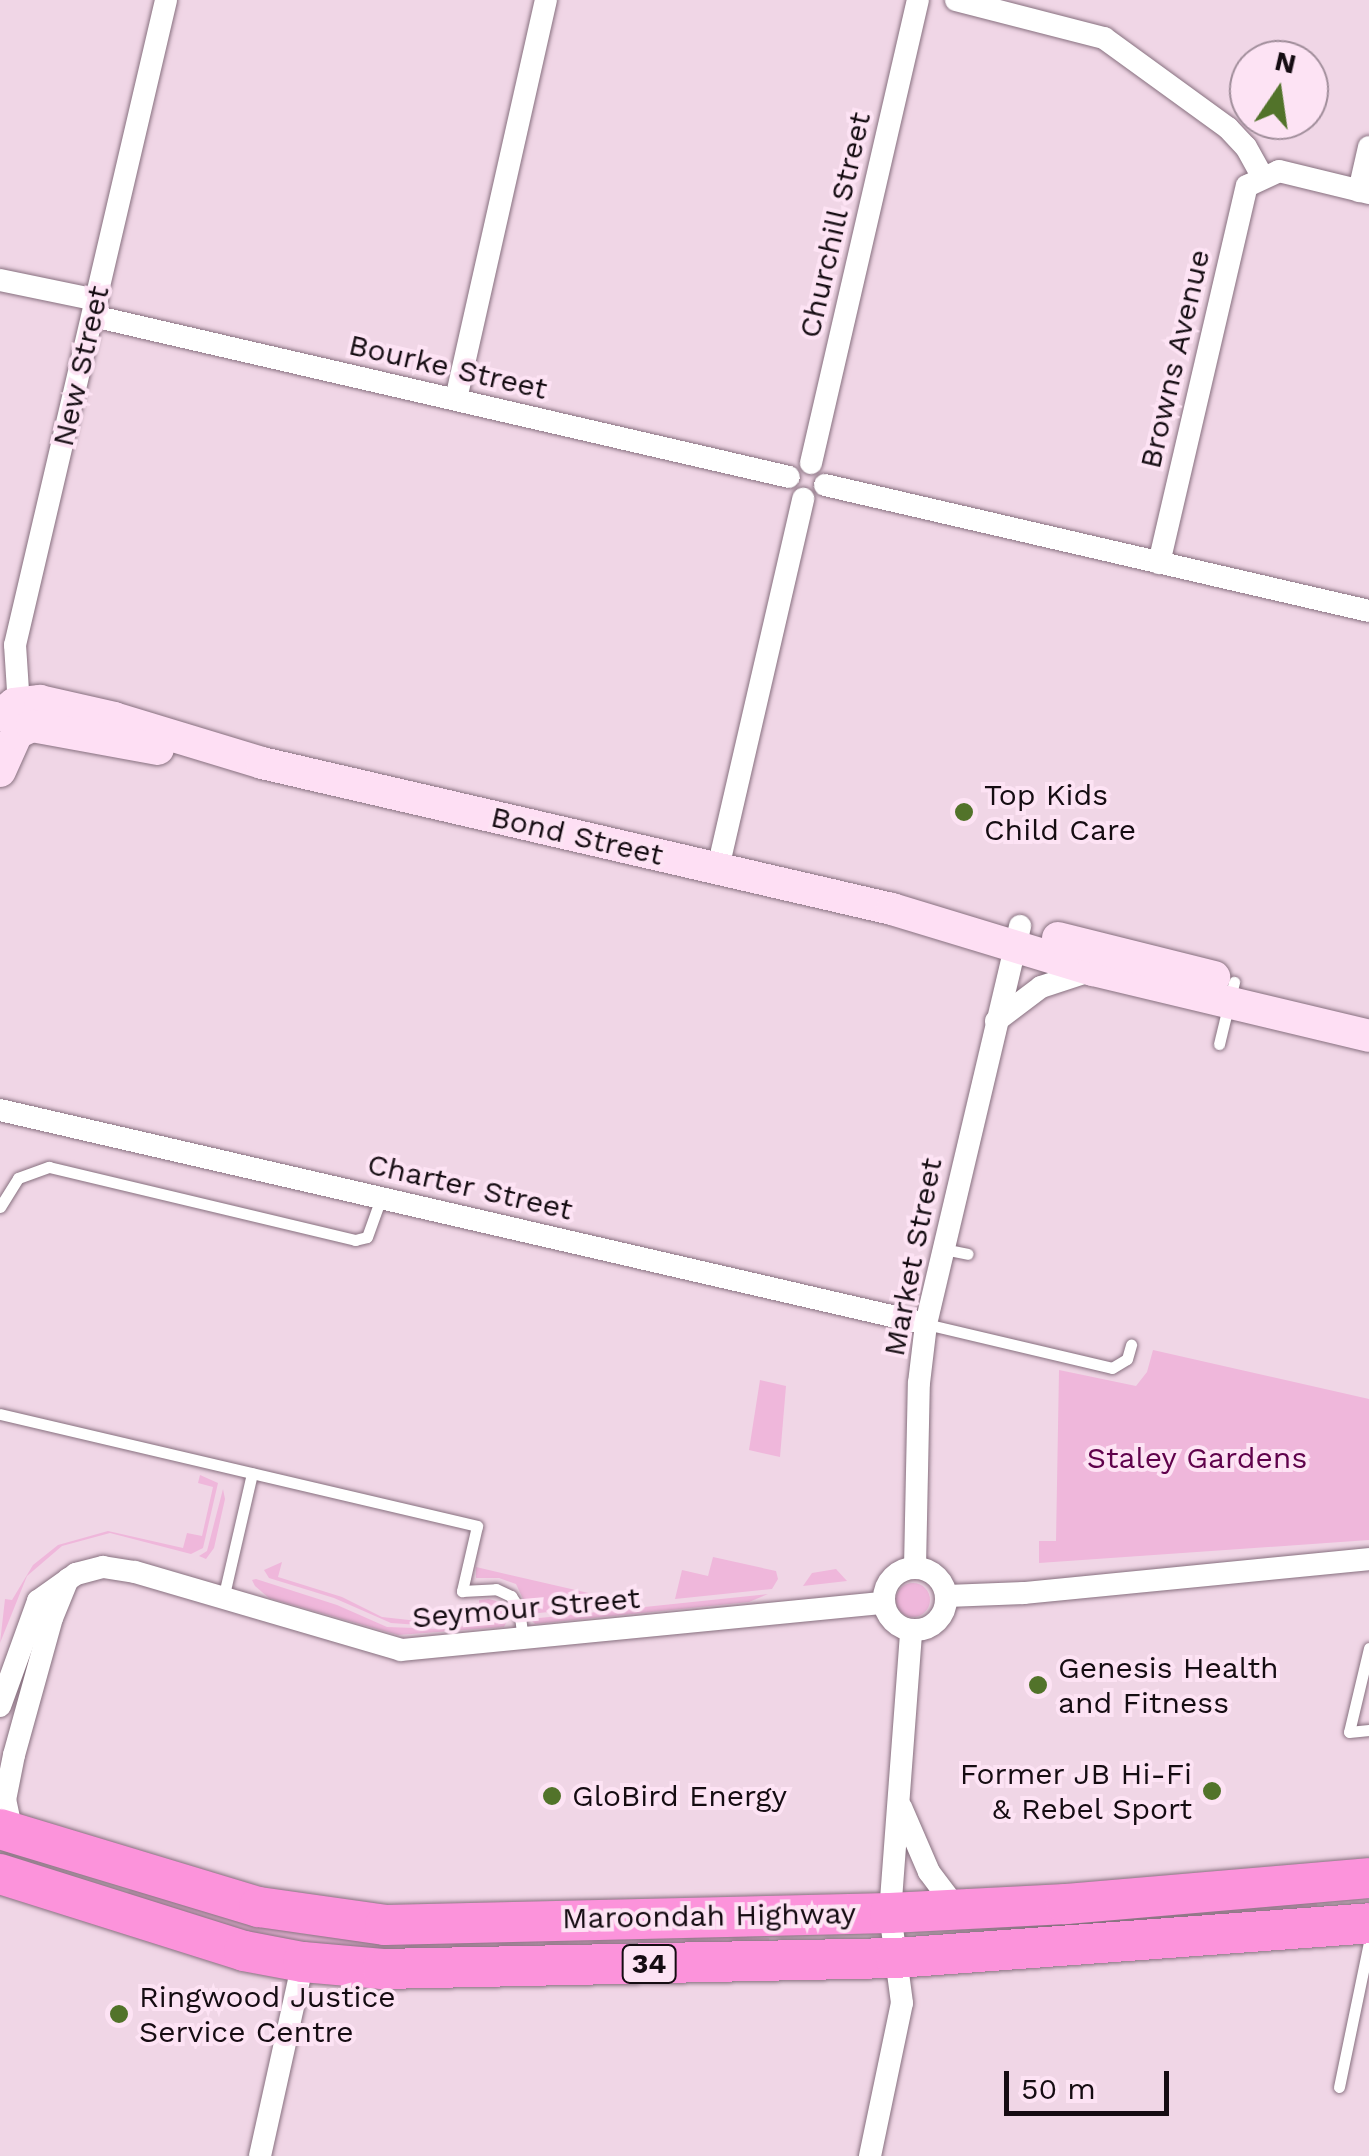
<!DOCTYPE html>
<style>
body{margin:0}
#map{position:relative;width:1369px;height:2156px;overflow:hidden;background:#f0d6e6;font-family:"Work Sans",sans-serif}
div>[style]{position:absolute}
.green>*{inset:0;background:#efb7db}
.round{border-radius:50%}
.roads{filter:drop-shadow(0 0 2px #87707f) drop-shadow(0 0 2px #87707f)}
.lane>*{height:11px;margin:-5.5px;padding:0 5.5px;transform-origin:5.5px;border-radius:5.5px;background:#fff}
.street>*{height:22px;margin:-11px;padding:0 11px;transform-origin:11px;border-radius:11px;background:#fff}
.street>.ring{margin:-11px;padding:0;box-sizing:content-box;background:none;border:22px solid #fff;border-radius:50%}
.secondary>*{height:32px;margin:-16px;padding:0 16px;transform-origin:16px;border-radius:16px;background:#fedff4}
.highway>*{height:40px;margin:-20px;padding:0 20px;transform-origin:20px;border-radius:20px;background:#fc93db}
.dots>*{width:28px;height:28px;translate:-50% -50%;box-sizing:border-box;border:5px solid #fde3f4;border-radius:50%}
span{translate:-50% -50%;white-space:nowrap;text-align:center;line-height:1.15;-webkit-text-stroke:8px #fde3f4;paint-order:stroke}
.shield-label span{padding:2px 8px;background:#fde3f4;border:2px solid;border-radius:8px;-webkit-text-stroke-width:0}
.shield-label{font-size:28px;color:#150c12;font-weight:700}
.street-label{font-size:30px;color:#150c12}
.poi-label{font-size:30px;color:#150c12}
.left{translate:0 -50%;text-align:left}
.right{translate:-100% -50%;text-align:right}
.park-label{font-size:30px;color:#5f014b}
.north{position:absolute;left:1229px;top:40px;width:100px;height:100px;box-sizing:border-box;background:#fde3f4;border:2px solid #a08d9a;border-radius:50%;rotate:13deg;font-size:28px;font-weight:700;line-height:40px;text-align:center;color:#150c12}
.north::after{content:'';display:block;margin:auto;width:35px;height:45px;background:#52732a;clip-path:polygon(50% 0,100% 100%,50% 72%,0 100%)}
.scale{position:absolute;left:1004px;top:2071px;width:165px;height:45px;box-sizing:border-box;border:5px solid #150c12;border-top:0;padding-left:12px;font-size:30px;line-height:35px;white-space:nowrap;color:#150c12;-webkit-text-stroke:8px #fde3f4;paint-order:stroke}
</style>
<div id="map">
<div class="green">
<i style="clip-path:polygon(1153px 1350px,1369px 1399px,1369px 1540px,1039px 1563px,1039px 1541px,1056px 1541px,1059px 1370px,1136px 1386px,1147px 1372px)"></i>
<i style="clip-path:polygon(760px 1380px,786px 1386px,780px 1457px,749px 1450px)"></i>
<i style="clip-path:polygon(200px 1475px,218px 1483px,203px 1548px,191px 1554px,110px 1533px,62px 1546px,27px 1576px,0 1643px,5px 1599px,12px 1600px,33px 1565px,58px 1545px,108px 1531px,183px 1548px,187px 1533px,202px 1536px,213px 1487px,198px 1483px)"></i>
<i style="clip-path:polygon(223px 1489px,225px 1499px,214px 1548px,206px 1559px,199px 1556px,207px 1551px)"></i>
<i style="clip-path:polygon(713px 1557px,776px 1571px,778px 1579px,772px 1589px,675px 1599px,682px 1570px,708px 1576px)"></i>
<i style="clip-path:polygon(282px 1562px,278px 1577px,342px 1597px,382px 1617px,418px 1621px,480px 1616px,479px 1600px,489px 1599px,504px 1603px,508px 1616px,419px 1625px,391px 1623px,334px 1598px,269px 1578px,264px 1570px)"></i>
<i style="clip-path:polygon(476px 1567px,493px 1571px,632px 1603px,530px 1614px,516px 1584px,499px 1578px,476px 1578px)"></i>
<i style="clip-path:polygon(836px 1569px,847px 1581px,803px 1586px,812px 1573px)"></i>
<i style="clip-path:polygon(256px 1579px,337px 1605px,387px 1627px,441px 1629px,507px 1621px,504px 1627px,398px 1635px,269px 1598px,255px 1586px,252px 1580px)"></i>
<i class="round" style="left:896px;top:1583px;width:34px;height:34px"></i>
<i style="clip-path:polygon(768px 1594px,749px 1602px,535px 1624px,530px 1619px)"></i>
<i style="clip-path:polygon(132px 1888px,302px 1934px,373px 1941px,714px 1936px,769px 1938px,769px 1946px,391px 1955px,285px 1943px,150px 1902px,127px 1893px)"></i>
<i style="clip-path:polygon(1317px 1902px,1317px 1912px,1154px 1923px,1153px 1915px)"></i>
</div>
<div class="roads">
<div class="lane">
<i style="left:1219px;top:1044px;width:64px;rotate:-76.4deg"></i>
<i style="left:0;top:1207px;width:34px;rotate:-58deg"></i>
<i style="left:18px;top:1178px;width:33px;rotate:-20deg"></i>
<i style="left:49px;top:1167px;width:315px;rotate:13.4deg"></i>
<i style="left:355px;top:1240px;width:12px;rotate:-14deg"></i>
<i style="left:367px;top:1237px;width:41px;rotate:-70.3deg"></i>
<i style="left:943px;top:1249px;width:25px;rotate:11deg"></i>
<i style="left:926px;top:1324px;width:191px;rotate:13.3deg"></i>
<i style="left:1112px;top:1368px;width:17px;rotate:-31deg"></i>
<i style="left:1127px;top:1359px;width:15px;rotate:-74deg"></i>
<i style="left:0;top:1414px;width:490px;rotate:13.2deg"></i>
<i style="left:477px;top:1526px;width:67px;rotate:103deg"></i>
<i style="left:462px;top:1591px;width:34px;rotate:-3deg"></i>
<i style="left:496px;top:1589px;width:17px;rotate:25deg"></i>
<i style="left:511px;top:1596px;width:14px;rotate:56deg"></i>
<i style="left:519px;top:1608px;width:32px;rotate:83deg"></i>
<i style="left:223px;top:1599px;width:129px;rotate:-77deg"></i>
<i style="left:1369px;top:1648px;width:86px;rotate:103.4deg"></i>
<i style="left:1349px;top:1732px;width:20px;rotate:-6deg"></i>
<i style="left:1339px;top:2087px;width:148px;rotate:-78.3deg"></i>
</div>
<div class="street">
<i style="left:956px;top:0;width:153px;rotate:14.4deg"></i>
<i style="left:1104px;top:38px;width:153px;rotate:36deg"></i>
<i style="left:1228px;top:128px;width:26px;rotate:47deg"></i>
<i style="left:1246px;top:147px;width:33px;rotate:61deg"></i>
<i style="left:1359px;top:191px;width:45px;rotate:-77.2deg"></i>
<i style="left:0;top:280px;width:99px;rotate:11.7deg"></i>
<i style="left:93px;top:316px;width:714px;rotate:13.02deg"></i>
<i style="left:456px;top:399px;width:409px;rotate:-77.3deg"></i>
<i style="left:811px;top:463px;width:475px;rotate:-77deg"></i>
<i style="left:825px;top:485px;width:558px;rotate:13.04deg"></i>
<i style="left:1159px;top:563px;width:387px;rotate:-76.9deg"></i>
<i style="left:1247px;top:186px;width:35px;rotate:-25deg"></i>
<i style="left:1279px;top:171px;width:93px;rotate:13.7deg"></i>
<i style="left:26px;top:701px;width:13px;rotate:-129deg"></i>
<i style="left:18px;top:691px;width:46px;rotate:-93.7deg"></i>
<i style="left:15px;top:645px;width:662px;rotate:-76.82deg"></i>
<i style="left:718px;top:868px;width:379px;rotate:-77deg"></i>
<i style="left:996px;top:1021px;width:56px;rotate:-37.1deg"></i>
<i style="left:1041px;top:987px;width:52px;rotate:-18.1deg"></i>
<i style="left:0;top:1110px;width:950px;rotate:13.01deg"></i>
<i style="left:915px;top:1567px;width:184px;rotate:-88.8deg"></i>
<i style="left:919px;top:1383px;width:59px;rotate:-83.2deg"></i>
<i style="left:926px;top:1324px;width:409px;rotate:-76.7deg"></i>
<i class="ring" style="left:884px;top:1568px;width:40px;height:40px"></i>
<i style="left:947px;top:1596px;width:77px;rotate:-2.2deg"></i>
<i style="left:1024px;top:1593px;width:347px;rotate:-5.6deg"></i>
<i style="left:0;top:1706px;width:112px;rotate:-70.1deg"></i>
<i style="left:38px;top:1601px;width:47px;rotate:-35.4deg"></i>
<i style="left:76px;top:1574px;width:28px;rotate:-15deg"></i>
<i style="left:103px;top:1567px;width:32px;rotate:9deg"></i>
<i style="left:135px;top:1572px;width:277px;rotate:16.3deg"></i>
<i style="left:401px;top:1650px;width:484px;rotate:-5.6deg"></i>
<i style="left:901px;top:1807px;width:71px;rotate:66.7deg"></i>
<i style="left:929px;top:1872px;width:38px;rotate:53deg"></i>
<i style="left:952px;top:1902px;width:13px;rotate:29deg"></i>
<i style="left:12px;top:1832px;width:33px;rotate:-102deg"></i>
<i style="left:5px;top:1800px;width:46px;rotate:-78.7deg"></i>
<i style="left:14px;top:1755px;width:142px;rotate:-74.5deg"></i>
<i style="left:52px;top:1618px;width:42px;rotate:-67.7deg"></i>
<i style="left:260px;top:2156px;width:199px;rotate:-77.5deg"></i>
<i style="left:870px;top:2156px;width:156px;rotate:-78.2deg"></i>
<i style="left:902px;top:2003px;width:91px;rotate:-97.6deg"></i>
<i style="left:890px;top:1913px;width:283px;rotate:-85.7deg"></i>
</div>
<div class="secondary">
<i style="left:0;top:715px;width:18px;rotate:-38deg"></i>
<i style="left:14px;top:704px;width:26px;rotate:-7deg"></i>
<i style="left:40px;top:701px;width:76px;rotate:12.9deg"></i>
<i style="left:114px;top:718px;width:155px;rotate:16.9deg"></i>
<i style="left:262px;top:763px;width:647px;rotate:13.05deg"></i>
<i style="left:892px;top:909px;width:210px;rotate:16.9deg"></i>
<i style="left:1093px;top:970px;width:284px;rotate:13.4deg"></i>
<i style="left:0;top:771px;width:42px;rotate:-65.9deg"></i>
<i style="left:17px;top:733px;width:17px;rotate:-25deg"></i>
<i style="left:32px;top:726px;width:128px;rotate:10.3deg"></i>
<i style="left:1058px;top:938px;width:161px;rotate:14deg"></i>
</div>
<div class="highway">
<i style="left:0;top:1829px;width:270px;rotate:16.8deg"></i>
<i style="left:259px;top:1907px;width:127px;rotate:8.1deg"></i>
<i style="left:385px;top:1925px;width:505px;rotate:-1.36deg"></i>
<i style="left:890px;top:1913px;width:176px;rotate:-2.9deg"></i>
<i style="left:1066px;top:1904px;width:304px;rotate:-4.9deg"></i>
<i style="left:0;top:1874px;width:256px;rotate:17.5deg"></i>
<i style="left:244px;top:1951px;width:60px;rotate:10.6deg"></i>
<i style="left:303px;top:1962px;width:80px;rotate:5deg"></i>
<i style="left:383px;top:1969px;width:513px;rotate:-1.23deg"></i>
<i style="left:896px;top:1958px;width:474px;rotate:-4.2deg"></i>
</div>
</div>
<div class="dots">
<i style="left:964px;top:812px;background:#52732a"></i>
<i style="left:1038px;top:1685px;background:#52732a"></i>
<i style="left:1212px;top:1791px;background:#52732a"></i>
<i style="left:552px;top:1796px;background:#52732a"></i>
<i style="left:119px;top:2014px;background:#52732a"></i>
</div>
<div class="shield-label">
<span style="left:649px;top:1964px">34</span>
</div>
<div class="street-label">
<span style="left:835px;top:225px;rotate:-77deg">Churchill Street</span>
<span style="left:1175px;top:359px;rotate:-77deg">Browns Avenue</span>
<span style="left:81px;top:366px;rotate:-77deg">New Street</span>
<span style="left:448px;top:367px;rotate:13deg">Bourke Street</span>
<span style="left:577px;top:836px;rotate:13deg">Bond Street</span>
<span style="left:470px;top:1187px;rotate:13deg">Charter Street</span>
<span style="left:913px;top:1257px;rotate:-79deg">Market Street</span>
<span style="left:526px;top:1608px;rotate:-5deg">Seymour Street</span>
<span style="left:709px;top:1916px;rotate:-1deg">Maroondah Highway</span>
</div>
<div class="poi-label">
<span class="left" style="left:984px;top:812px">Top Kids<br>Child Care</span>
<span class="left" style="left:1058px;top:1685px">Genesis Health<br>and Fitness</span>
<span class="right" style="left:1192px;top:1791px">Former JB Hi-Fi<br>&amp; Rebel Sport</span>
<span class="left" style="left:572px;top:1796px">GloBird Energy</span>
<span class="left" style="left:139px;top:2014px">Ringwood Justice<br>Service Centre</span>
</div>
<div class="park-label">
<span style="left:1197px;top:1458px">Staley Gardens</span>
</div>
<div class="north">N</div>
<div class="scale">50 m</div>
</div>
